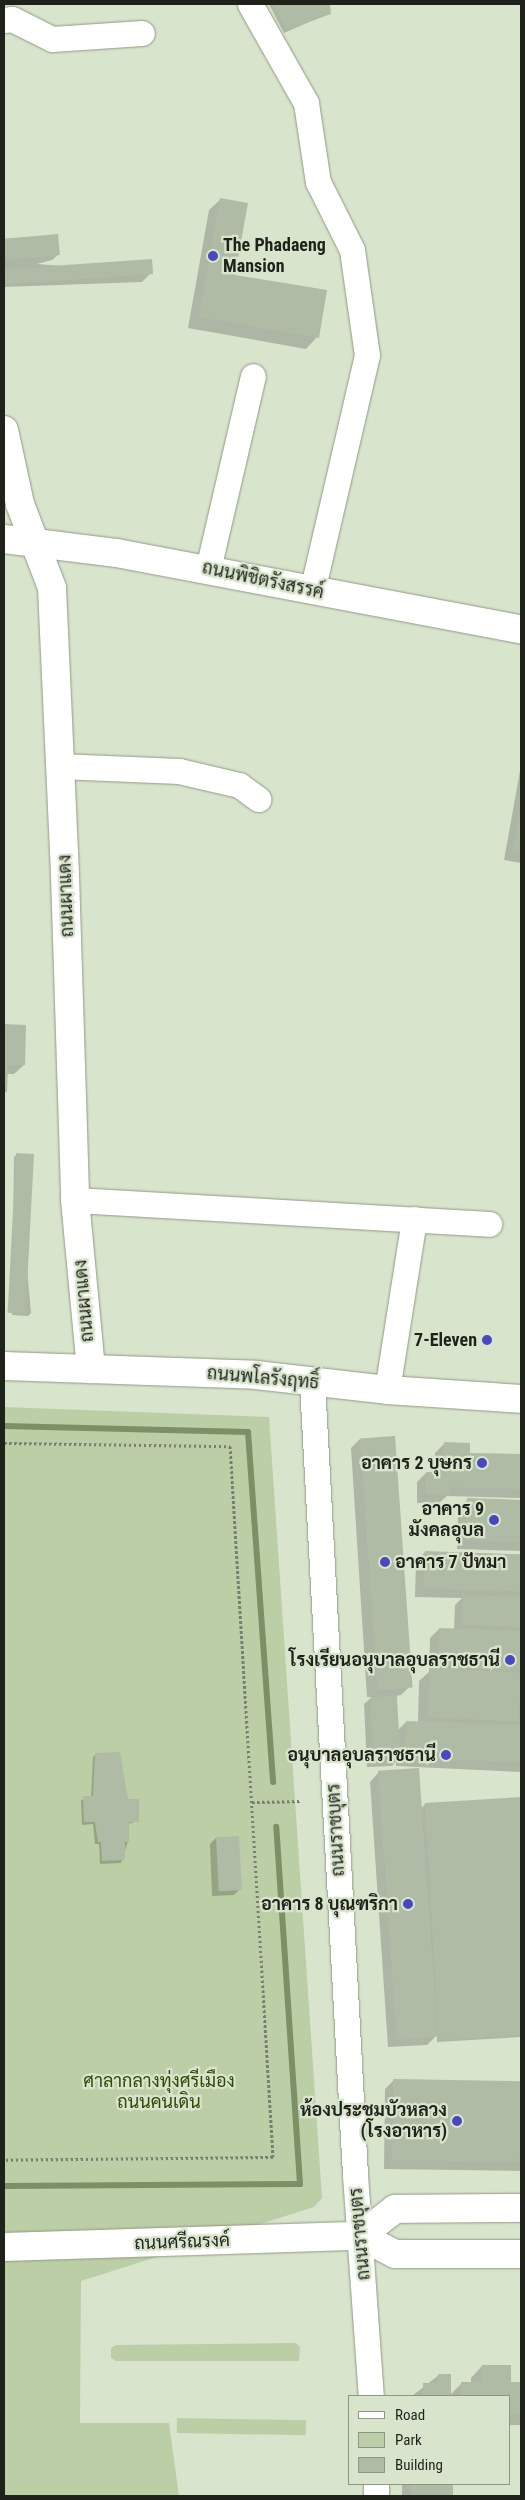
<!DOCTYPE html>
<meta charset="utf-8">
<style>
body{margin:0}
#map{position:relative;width:525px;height:2500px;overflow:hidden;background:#d9e4cd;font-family:"Roboto Condensed",Sarabun,sans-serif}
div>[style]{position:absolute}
.green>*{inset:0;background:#bccea6;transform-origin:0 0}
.shadow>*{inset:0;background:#0003;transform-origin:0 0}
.stream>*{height:6px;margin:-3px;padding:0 3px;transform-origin:3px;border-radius:3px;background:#7c8f65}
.building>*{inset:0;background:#b0bba5;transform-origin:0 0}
.path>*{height:3px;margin-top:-1.5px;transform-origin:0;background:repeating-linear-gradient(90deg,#777f70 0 2.5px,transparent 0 5px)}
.roads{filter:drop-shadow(0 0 1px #909a84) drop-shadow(0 0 1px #909a84)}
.minor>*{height:25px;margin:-12.5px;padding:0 12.5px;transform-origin:12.5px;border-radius:12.5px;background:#fff}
.tertiary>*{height:28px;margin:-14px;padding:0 14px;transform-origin:14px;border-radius:14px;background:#fff}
.secondary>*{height:28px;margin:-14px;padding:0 14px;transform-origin:14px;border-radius:14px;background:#fff}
.dots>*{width:14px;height:14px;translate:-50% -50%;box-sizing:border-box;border:2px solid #d9e4cd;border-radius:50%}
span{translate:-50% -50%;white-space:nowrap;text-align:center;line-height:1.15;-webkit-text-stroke:4.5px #d9e4cd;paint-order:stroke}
.poi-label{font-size:18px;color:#1e221a;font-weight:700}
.left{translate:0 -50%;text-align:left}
.right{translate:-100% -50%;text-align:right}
.street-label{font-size:18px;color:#1e221a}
.park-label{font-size:18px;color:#324904}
.frame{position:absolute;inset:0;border:5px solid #1e221a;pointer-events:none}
.legend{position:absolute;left:348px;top:2395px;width:162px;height:90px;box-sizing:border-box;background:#d9e4cd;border:1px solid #8e9685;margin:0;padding:6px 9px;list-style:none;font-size:15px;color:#1e221a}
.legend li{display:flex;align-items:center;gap:10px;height:25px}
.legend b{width:25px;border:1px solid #8e9685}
</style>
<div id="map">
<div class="green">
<i style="clip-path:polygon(4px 1407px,269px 1417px,322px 2198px,314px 2207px,81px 2281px,80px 2423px,169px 2423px,179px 2496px,4px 2496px)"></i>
<i style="clip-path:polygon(296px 2343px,300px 2347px,299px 2361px,116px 2361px,111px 2358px,111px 2348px,116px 2345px)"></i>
<i style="left:177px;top:2418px;width:129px;height:15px;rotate:1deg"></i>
</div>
<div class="shadow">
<i style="clip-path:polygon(269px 4px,328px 4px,330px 13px,284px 33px)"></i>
<i style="clip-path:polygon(221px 199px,234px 276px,317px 337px,306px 349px,188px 328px,209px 210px)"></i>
<i style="clip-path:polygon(57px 235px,59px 254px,52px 260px,37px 264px,151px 273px,142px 282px,4px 287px,4px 239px)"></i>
<i style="clip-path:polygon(521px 765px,521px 863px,504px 860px)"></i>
<i style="clip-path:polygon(4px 1025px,25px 1026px,24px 1065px,14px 1074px,7px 1074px,4px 1093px)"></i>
<i style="clip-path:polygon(17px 1155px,31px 1313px,28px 1316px,12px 1315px,14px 1157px)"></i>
<i style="clip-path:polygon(360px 1439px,410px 1686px,401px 1695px,396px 1696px,397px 1731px,406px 1722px,418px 1722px,419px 1681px,429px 1672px,430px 1638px,439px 1629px,454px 1630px,455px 1605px,462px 1598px,415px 1597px,416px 1561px,425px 1552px,521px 1555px,521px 1772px,396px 1766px,396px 1762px,392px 1766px,367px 1767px,364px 1704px,372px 1697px,367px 1697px,351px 1448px)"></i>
<i style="clip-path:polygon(444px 1444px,468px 1454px,521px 1455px,521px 1498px,447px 1496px,439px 1503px,417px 1503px,417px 1482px,426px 1473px,434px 1473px,435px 1453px)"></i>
<i style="clip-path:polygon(467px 1500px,521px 1501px,521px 1551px,457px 1549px,458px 1509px)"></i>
<i style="clip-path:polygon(96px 1754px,138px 1821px,128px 1824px,128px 1841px,121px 1863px,100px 1864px,99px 1844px,95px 1844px,93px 1824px,82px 1825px,81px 1800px,91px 1797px,93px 1757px)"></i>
<i style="clip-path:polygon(379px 1772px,420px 1810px,425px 1804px,521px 1799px,521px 2037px,437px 2042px,437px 2035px,427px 2045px,388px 2047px,370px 1782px)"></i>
<i style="clip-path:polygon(216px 1838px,240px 1889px,234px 1895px,212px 1896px,210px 1844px)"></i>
<i style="clip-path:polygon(394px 2080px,521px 2082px,521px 2171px,384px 2169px,385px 2089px)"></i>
<i style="clip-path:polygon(482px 2366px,510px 2383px,521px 2383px,521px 2425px,509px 2425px,509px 2396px,412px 2396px,439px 2375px,450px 2395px,462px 2383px,471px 2383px,471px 2378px)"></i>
<i style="left:402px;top:2484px;width:50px;height:12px"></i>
</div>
<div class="stream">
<i style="left:4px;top:1426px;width:244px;rotate:1.4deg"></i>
<i style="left:248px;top:1432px;width:351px;rotate:85.9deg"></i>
<i style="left:4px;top:2186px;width:296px;rotate:-0.4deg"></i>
<i style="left:300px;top:2184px;width:358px;rotate:-93.8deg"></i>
</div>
<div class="building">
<i style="clip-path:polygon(273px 4px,330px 4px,331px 14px,287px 30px)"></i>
<i style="clip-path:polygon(220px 198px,248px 203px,235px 275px,327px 290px,319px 338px,199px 317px)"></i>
<i style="left:58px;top:234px;width:21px;height:54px;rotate:85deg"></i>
<i style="left:152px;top:259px;width:15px;height:148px;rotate:86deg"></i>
<i style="clip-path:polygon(521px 808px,521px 852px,513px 851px)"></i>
<i style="clip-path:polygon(4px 1024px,26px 1025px,25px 1065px,8px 1065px,7px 1092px,4px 1092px)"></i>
<i style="left:16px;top:1153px;width:18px;height:160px;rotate:3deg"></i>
<i style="left:395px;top:1436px;width:252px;height:35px;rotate:86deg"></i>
<i style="clip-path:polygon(444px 1442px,470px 1443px,470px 1453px,521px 1454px,521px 1489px,450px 1487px,450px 1495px,425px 1494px,426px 1472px,443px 1472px)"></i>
<i style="left:467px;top:1498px;width:54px;height:42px;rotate:2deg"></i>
<i style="left:425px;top:1551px;width:96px;height:37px;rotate:2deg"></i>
<i style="left:463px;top:1595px;width:58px;height:30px;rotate:2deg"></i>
<i style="left:439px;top:1628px;width:82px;height:39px;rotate:2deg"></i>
<i style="left:430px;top:1668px;width:91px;height:49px;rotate:3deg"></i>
<i style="left:397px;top:1696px;width:64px;height:27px;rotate:87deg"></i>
<i style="left:406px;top:1721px;width:115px;height:37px;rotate:2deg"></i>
<i style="clip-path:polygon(120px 1752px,128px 1799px,139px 1799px,139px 1822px,129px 1822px,129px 1842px,125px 1842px,125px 1860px,102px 1861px,101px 1842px,98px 1842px,95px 1822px,84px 1822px,83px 1796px,93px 1796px,95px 1753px)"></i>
<i style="left:419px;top:1768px;width:269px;height:41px;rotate:86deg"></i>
<i style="clip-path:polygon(521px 1797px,521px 2035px,439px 2040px,425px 1803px)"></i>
<i style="left:239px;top:1836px;width:54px;height:23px;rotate:87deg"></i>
<i style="left:393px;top:2079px;width:128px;height:81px;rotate:1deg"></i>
<i style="clip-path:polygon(482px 2365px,511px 2365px,511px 2382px,521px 2382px,521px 2414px,509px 2414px,509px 2396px,461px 2396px,461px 2382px,482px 2382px)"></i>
<i style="clip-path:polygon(438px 2374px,451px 2374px,451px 2396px,423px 2396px,423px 2383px,438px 2383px)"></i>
<i style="left:411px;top:2484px;width:42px;height:12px"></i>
</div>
<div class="path">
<i style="left:4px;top:1443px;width:226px;rotate:0.8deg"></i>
<i style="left:230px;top:1446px;width:712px;rotate:86.54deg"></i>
<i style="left:273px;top:2157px;width:269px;rotate:179.4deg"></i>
<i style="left:252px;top:1802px;width:49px;rotate:-1.2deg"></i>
</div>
<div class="roads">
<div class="minor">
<i style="left:250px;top:4px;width:114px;rotate:60.5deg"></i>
<i style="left:306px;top:103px;width:80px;rotate:81.4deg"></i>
<i style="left:318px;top:182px;width:76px;rotate:63.4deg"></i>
<i style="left:352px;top:250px;width:106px;rotate:81.9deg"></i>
<i style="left:367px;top:355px;width:242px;rotate:103.1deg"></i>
<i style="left:4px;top:20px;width:8px;rotate:-7deg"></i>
<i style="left:12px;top:19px;width:45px;rotate:26.6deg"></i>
<i style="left:52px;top:39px;width:90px;rotate:-3.8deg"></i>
<i style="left:208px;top:569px;width:198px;rotate:-76.9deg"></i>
<i style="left:59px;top:766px;width:120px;rotate:2.4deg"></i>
<i style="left:179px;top:771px;width:62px;rotate:13.1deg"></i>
<i style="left:239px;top:785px;width:24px;rotate:36deg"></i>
<i style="left:75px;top:1200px;width:415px;rotate:3.3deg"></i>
<i style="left:312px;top:1383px;width:793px;rotate:86.89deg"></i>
<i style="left:355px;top:2175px;width:222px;rotate:85.9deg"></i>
<i style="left:387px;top:1390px;width:173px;rotate:-81deg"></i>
<i style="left:376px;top:2484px;width:12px;rotate:90deg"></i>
</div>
<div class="tertiary">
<i style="left:4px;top:430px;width:76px;rotate:77.8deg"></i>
<i style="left:20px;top:504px;width:90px;rotate:69.1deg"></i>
<i style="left:52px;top:588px;width:287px;rotate:87.4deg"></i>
<i style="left:65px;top:875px;width:325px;rotate:88.2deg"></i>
<i style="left:75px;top:1200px;width:170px;rotate:84.6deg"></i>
<i style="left:4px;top:539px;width:114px;rotate:7.1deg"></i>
<i style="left:117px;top:553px;width:411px;rotate:10.7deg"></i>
<i style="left:4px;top:1366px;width:252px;rotate:2deg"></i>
<i style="left:256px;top:1375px;width:132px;rotate:6.5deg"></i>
<i style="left:387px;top:1390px;width:134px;rotate:3.8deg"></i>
</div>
<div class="secondary">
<i style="left:360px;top:2236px;width:44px;rotate:-37.6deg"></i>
<i style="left:395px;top:2209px;width:126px;rotate:-0.5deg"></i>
<i style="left:4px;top:2247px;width:356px;rotate:-1.8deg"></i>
<i style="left:360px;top:2236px;width:39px;rotate:27deg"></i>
<i style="left:395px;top:2254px;width:126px"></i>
</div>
</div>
<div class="dots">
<i style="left:213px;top:256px;background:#4a48bf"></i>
<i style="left:487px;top:1340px;background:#4a48bf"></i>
<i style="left:482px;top:1463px;background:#4a48bf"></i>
<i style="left:494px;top:1520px;background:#4a48bf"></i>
<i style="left:385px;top:1562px;background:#4a48bf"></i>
<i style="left:510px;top:1660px;background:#4a48bf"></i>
<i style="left:446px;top:1755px;background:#4a48bf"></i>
<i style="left:408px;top:1904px;background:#4a48bf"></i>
<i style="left:457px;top:2121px;background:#4a48bf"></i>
</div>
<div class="poi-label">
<span class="left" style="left:223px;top:256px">The Phadaeng<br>Mansion</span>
<span class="right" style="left:477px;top:1340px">7-Eleven</span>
<span class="right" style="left:472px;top:1463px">อาคาร 2 บุษกร</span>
<span class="right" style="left:484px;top:1520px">อาคาร 9<br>มังคลอุบล</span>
<span class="left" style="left:395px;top:1562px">อาคาร 7 ปัทมา</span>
<span class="right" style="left:500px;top:1660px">โรงเรียนอนุบาลอุบลราชธานี</span>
<span class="right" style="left:436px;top:1755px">อนุบาลอุบลราชธานี</span>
<span class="right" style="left:398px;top:1904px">อาคาร 8 บุณฑริกา</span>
<span class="right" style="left:447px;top:2121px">ห้องประชุมบัวหลวง<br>(โรงอาหาร)</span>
</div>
<div class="street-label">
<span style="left:263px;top:580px;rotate:12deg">ถนนพิชิตรังสรรค์</span>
<span style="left:66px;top:896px;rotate:-92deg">ถนนผาแดง</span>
<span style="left:84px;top:1301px;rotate:-95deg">ถนนผาแดง</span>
<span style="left:263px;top:1378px;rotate:5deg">ถนนพโลรังฤทธิ์</span>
<span style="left:336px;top:1830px;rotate:-93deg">ถนนราชบุตร</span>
<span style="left:360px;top:2234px;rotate:-95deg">ถนนราชบุตร</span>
<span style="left:182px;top:2242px;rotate:-2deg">ถนนศรีณรงค์</span>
</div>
<div class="park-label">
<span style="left:159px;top:2092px">ศาลากลางทุ่งศรีเมือง<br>ถนนคนเดิน</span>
</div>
<div class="frame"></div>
<ul class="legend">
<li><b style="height:6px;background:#fff"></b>Road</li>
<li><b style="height:14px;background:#bccea6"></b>Park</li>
<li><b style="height:14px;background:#b0bba5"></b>Building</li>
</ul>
</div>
